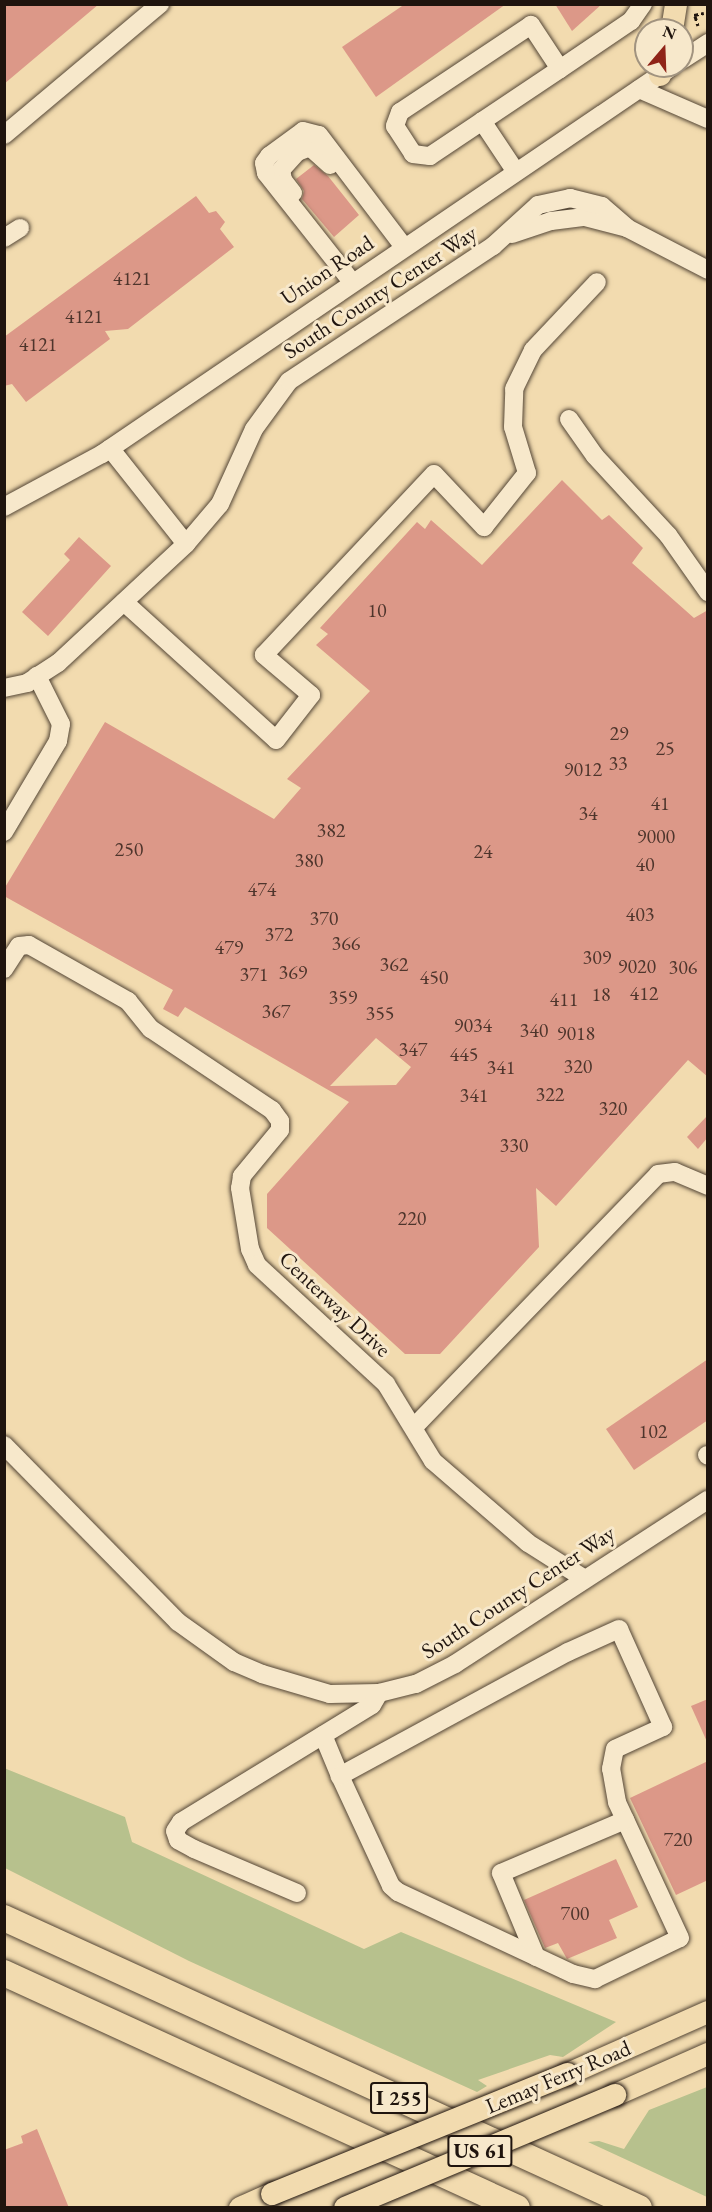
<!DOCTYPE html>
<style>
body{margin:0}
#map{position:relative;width:712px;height:2212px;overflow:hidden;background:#f2dbaf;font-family:"EB Garamond",serif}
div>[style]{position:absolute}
.green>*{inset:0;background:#b7c18d}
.building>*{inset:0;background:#dc9888}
.path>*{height:3px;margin-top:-1.5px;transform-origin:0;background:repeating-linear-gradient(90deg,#1f140e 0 4.5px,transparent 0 7.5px)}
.roads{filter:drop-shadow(0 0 2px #544636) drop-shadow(0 0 2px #544636)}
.minor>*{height:18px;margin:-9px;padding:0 9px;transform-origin:9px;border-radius:9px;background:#f7e8cb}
.major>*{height:22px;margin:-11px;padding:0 11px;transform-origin:11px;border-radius:11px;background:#f2dbaf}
.highway>*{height:26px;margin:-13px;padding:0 13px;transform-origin:13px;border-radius:13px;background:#f2dbaf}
.bridges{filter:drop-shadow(0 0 2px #1f140e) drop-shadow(0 0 2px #1f140e)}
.major-bridge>*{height:22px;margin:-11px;padding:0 11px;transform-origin:11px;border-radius:11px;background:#f2dbaf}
span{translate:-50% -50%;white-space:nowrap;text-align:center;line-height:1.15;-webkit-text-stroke:6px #f7e8cb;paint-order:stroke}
.number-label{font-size:20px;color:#4e352c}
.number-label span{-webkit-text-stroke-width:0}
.shield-label span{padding:2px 4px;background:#f7e8cb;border:2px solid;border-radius:4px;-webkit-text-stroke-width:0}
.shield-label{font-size:21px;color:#1f140e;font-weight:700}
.street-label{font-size:22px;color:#1f140e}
.frame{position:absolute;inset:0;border:6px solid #1f140e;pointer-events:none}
.north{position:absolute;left:634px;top:18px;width:60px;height:60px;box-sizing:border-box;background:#f7e8cb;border:2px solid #a1937f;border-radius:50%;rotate:19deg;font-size:16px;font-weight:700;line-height:24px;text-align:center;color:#1f140e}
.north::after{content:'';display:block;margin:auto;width:21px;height:27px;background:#8f2418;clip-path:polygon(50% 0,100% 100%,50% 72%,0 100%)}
</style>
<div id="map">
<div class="green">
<i style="clip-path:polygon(4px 1768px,125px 1817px,132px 1842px,364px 1949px,401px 1932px,616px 2022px,563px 2057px,550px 2055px,478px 2080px,487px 2086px,477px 2092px,189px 1961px,5px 1868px)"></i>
<i style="clip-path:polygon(707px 2087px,707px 2197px,588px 2142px,599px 2141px,624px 2149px,649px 2110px)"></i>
</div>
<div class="building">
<i style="clip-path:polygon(4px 4px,99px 4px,4px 84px)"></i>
<i style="clip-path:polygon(405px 4px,506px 4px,376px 97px,342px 47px)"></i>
<i style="clip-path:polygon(555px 4px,602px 4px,572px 31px)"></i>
<i style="clip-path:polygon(314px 165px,328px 176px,359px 215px,334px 237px,302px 199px,304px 191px,296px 179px)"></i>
<i style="clip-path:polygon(196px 196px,209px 213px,216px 211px,225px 222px,220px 229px,234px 247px,128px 329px,105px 331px,110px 339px,26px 402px,12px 384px,4px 386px,4px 337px)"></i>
<i style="clip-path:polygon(evenodd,562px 480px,602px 520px,609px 515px,643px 548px,632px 563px,694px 618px,708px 610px,708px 1077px,688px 1060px,556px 1206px,536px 1188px,539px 1247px,440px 1354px,405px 1354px,267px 1228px,267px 1194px,349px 1102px,185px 1007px,178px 1017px,163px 1009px,173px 990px,4px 896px,4px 889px,105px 722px,274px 819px,301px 788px,287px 779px,370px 691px,316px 645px,328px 634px,320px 628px,417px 522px,425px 529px,431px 520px,482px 565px,562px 480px,376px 1038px,411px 1067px,396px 1085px,330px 1086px,376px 1038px)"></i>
<i style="clip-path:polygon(79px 537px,111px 566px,48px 636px,22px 612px,70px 560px,64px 554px)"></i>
<i style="clip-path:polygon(708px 1115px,708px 1137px,698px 1149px,687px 1137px)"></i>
<i style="clip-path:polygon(708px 1359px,708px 1420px,634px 1470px,606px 1429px)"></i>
<i style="clip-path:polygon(708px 1699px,708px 1744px,691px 1706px)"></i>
<i style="clip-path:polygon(708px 1761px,708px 1880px,676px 1895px,630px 1798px)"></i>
<i style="clip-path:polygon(616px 1859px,638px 1907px,609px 1920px,617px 1938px,567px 1959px,558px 1943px,545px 1948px,524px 1900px)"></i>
<i style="clip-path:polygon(37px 2129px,69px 2208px,4px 2208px,4px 2150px,23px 2143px,21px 2136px)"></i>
</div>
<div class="path">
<i style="left:694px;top:15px;width:10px;rotate:-11deg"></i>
<i style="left:695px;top:16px;width:10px;rotate:73deg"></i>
</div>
<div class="roads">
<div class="minor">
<i style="left:682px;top:60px;width:31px;rotate:-33deg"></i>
<i style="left:560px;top:69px;width:53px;rotate:-123.4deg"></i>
<i style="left:531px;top:25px;width:157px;rotate:146.4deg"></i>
<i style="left:400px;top:112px;width:15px;rotate:110deg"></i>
<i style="left:395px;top:126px;width:33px;rotate:57deg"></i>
<i style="left:413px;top:154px;width:17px;rotate:7deg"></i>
<i style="left:430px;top:156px;width:156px;rotate:-33.8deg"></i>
<i style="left:560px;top:69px;width:86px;rotate:-34.1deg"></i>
<i style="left:631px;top:21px;width:21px;rotate:-55deg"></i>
<i style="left:639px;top:89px;width:75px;rotate:23.5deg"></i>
<i style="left:482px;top:121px;width:61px;rotate:56.3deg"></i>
<i style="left:4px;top:135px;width:204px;rotate:-40deg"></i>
<i style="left:293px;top:193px;width:16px;rotate:-128deg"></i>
<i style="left:283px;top:180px;width:10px;rotate:-101deg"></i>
<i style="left:281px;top:170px;width:24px;rotate:-48deg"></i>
<i style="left:297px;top:152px;width:14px;rotate:-21deg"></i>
<i style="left:310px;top:147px;width:27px;rotate:42deg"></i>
<i style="left:512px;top:234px;width:41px;rotate:-18.4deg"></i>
<i style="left:551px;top:221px;width:34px;rotate:-7deg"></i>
<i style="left:585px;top:217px;width:43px;rotate:14.7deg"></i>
<i style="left:627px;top:228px;width:91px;rotate:27.4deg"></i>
<i style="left:4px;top:238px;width:19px;rotate:-32deg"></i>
<i style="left:352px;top:282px;width:139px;rotate:-128.3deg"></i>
<i style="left:266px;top:173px;width:10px;rotate:-101deg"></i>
<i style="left:264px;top:163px;width:9px;rotate:-54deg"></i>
<i style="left:269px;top:156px;width:42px;rotate:-36.3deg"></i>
<i style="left:303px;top:131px;width:16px;rotate:14deg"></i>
<i style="left:319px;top:135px;width:141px;rotate:52.8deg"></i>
<i style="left:569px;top:419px;width:45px;rotate:54.9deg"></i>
<i style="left:595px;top:456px;width:108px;rotate:47.3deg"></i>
<i style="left:668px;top:535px;width:70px;rotate:54.9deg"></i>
<i style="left:4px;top:507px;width:111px;rotate:-28.4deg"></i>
<i style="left:102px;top:454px;width:690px;rotate:-34.2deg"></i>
<i style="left:186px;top:544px;width:52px;rotate:-49.6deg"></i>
<i style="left:220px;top:504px;width:82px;rotate:-65.6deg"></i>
<i style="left:254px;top:429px;width:59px;rotate:-53.9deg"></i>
<i style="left:289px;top:381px;width:245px;rotate:-33.5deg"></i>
<i style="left:493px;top:246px;width:61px;rotate:-42.3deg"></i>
<i style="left:538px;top:205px;width:33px;rotate:-12deg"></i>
<i style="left:570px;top:198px;width:33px;rotate:14deg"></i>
<i style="left:602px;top:206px;width:33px;rotate:41deg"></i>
<i style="left:124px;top:602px;width:205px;rotate:42.2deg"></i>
<i style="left:276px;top:740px;width:57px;rotate:-52.1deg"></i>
<i style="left:311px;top:695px;width:62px;rotate:-139.6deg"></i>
<i style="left:264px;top:655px;width:248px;rotate:-46.8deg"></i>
<i style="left:434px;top:474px;width:73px;rotate:46.7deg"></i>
<i style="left:484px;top:527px;width:69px;rotate:-51.5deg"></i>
<i style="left:527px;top:473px;width:48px;rotate:-106.9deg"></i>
<i style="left:513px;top:427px;width:38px;rotate:-88deg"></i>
<i style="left:514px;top:389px;width:43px;rotate:-64deg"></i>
<i style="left:533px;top:350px;width:93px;rotate:-46.7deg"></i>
<i style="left:4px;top:688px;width:24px;rotate:-12deg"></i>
<i style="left:27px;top:683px;width:37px;rotate:-33deg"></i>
<i style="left:58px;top:663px;width:175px;rotate:-42.9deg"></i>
<i style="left:186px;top:544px;width:122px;rotate:-128.4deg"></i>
<i style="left:4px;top:832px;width:106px;rotate:-59.3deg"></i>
<i style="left:58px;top:741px;width:17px;rotate:-80deg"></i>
<i style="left:61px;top:724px;width:54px;rotate:-116.6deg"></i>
<i style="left:4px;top:969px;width:27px;rotate:-57deg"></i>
<i style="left:19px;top:946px;width:10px;rotate:-6deg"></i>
<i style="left:29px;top:945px;width:114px;rotate:29.5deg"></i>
<i style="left:128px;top:1001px;width:36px;rotate:51deg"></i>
<i style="left:151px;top:1029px;width:146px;rotate:33.8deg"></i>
<i style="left:272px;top:1110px;width:14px;rotate:54deg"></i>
<i style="left:280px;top:1121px;width:9px;rotate:90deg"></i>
<i style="left:280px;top:1130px;width:60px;rotate:129.6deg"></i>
<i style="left:242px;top:1176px;width:12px;rotate:99deg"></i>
<i style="left:240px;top:1188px;width:62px;rotate:80.7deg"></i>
<i style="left:250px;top:1249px;width:17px;rotate:66deg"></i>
<i style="left:257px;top:1265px;width:176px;rotate:42.7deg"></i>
<i style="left:386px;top:1384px;width:90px;rotate:58.6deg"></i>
<i style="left:433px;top:1461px;width:125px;rotate:40.8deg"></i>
<i style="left:528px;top:1543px;width:67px;rotate:32.3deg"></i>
<i style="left:415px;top:1426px;width:350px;rotate:-46deg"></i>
<i style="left:658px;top:1174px;width:17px;rotate:-7deg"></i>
<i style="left:675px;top:1172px;width:36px;rotate:23deg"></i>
<i style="left:4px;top:1445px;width:248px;rotate:45.5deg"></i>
<i style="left:178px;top:1622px;width:69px;rotate:35.5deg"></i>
<i style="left:234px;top:1662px;width:30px;rotate:23deg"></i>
<i style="left:262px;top:1674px;width:71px;rotate:16.4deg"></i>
<i style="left:330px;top:1694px;width:49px;rotate:-1.2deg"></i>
<i style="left:379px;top:1693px;width:38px;rotate:-14deg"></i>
<i style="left:416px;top:1684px;width:44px;rotate:-27.1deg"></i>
<i style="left:455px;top:1664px;width:302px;rotate:-33deg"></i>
<i style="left:707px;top:1455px;width:1px;rotate:45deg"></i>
<i style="left:323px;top:1735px;width:44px;rotate:67.5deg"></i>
<i style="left:340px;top:1776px;width:121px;rotate:65.1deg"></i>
<i style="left:391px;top:1886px;width:9px;rotate:41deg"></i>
<i style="left:398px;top:1892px;width:193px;rotate:25.1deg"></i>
<i style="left:573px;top:1974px;width:23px;rotate:13deg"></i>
<i style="left:595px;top:1979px;width:94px;rotate:-25.8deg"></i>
<i style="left:680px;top:1938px;width:150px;rotate:-114.9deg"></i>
<i style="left:617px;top:1802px;width:34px;rotate:-100deg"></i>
<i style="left:611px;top:1769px;width:20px;rotate:-79deg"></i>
<i style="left:615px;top:1749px;width:53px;rotate:-24.6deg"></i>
<i style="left:663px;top:1727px;width:107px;rotate:-114.2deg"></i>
<i style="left:619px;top:1629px;width:56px;rotate:155.7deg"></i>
<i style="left:568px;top:1652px;width:260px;rotate:151.5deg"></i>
<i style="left:297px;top:1893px;width:112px;rotate:-156.9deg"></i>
<i style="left:194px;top:1849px;width:18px;rotate:-151deg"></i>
<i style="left:178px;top:1840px;width:9px;rotate:-108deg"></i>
<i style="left:175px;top:1831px;width:11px;rotate:-56deg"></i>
<i style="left:181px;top:1822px;width:224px;rotate:-31.5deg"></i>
<i style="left:372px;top:1705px;width:14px;rotate:-60deg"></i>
<i style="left:536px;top:1957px;width:91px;rotate:-112.6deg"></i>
<i style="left:501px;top:1873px;width:135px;rotate:-23.1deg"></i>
</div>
<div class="major">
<i style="left:672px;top:30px;width:26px;rotate:-81deg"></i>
<i style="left:660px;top:75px;width:9px;rotate:-77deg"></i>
<i style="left:568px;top:2074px;width:153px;rotate:-23.9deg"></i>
<i style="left:615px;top:2095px;width:102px;rotate:-23.8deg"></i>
<i style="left:240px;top:2208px;width:35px;rotate:-24deg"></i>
</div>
<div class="highway">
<i style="left:4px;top:1918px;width:698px;rotate:24.55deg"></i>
<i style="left:4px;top:1973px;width:564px;rotate:24.61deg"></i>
</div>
</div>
<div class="bridges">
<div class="major-bridge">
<i style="left:272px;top:2194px;width:319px;rotate:-22.1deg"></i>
<i style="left:345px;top:2208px;width:293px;rotate:-22.7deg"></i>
</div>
</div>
<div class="number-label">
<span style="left:132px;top:278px">4121</span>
<span style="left:84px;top:316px">4121</span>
<span style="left:38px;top:344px">4121</span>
<span style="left:377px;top:610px">10</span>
<span style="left:619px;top:733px">29</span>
<span style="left:665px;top:748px">25</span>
<span style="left:618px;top:763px">33</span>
<span style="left:583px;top:769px">9012</span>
<span style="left:660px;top:803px">41</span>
<span style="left:588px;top:813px">34</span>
<span style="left:331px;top:830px">382</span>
<span style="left:656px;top:836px">9000</span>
<span style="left:129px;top:849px">250</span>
<span style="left:483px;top:851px">24</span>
<span style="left:309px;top:860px">380</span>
<span style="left:645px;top:864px">40</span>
<span style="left:262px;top:889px">474</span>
<span style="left:640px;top:914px">403</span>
<span style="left:324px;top:918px">370</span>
<span style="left:279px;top:934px">372</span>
<span style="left:346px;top:943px">366</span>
<span style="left:229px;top:947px">479</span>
<span style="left:597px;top:957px">309</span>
<span style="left:394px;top:964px">362</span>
<span style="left:637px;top:966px">9020</span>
<span style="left:683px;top:967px">306</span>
<span style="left:293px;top:972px">369</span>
<span style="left:254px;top:974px">371</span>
<span style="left:434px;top:977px">450</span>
<span style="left:644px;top:993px">412</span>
<span style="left:601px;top:994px">18</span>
<span style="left:343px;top:997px">359</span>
<span style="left:564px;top:999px">411</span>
<span style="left:276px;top:1011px">367</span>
<span style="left:380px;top:1013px">355</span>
<span style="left:473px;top:1025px">9034</span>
<span style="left:534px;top:1030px">340</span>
<span style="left:576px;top:1033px">9018</span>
<span style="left:413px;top:1049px">347</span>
<span style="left:464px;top:1054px">445</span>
<span style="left:578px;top:1066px">320</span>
<span style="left:501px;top:1067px">341</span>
<span style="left:550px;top:1094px">322</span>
<span style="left:474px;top:1095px">341</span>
<span style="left:613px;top:1108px">320</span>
<span style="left:514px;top:1145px">330</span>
<span style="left:412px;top:1218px">220</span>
<span style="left:653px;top:1431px">102</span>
<span style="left:678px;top:1839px">720</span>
<span style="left:575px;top:1913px">700</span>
</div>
<div class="shield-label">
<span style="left:399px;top:2098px">I 255</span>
<span style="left:480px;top:2151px">US 61</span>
</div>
<div class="street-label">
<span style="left:327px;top:270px;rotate:-34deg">Union Road</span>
<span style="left:380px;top:292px;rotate:-33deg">South County Center Way</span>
<span style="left:335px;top:1304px;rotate:43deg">Centerway Drive</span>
<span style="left:518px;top:1592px;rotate:-33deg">South County Center Way</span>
<span style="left:558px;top:2077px;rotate:-23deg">Lemay Ferry Road</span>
</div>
<div class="frame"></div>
<div class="north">N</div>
</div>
